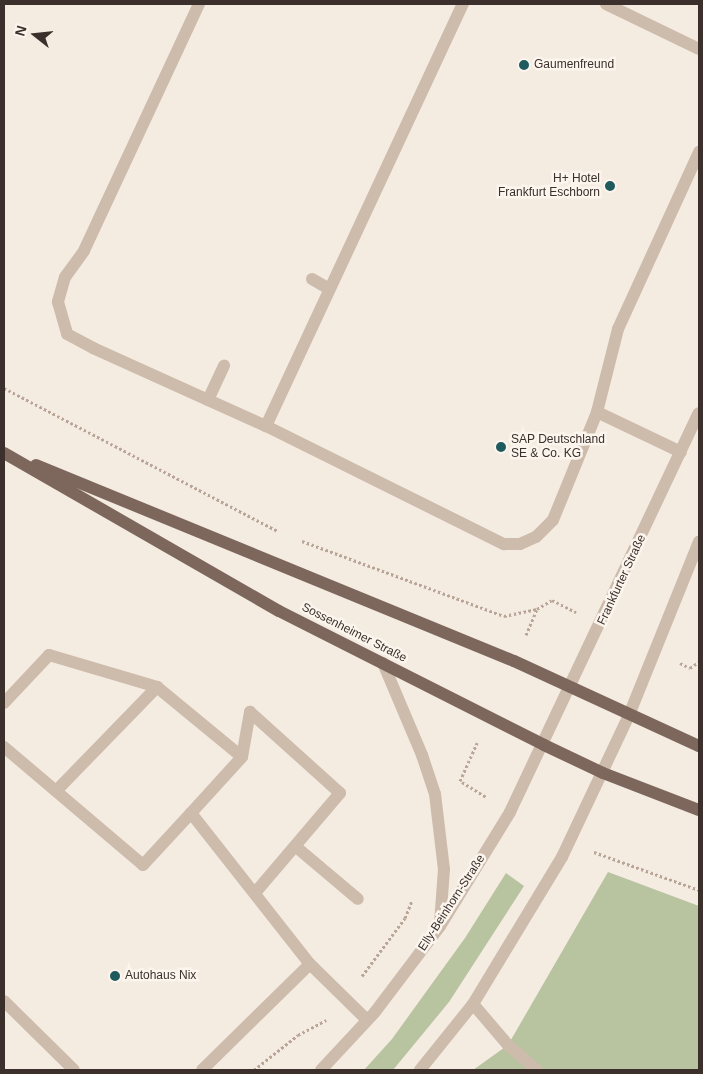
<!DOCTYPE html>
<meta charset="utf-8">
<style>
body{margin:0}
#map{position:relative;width:703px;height:1074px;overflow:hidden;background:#f4ebe1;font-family:Helvetica,sans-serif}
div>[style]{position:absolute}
.green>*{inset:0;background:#b8c4a0}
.path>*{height:3px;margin-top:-1.5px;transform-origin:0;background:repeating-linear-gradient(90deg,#b9a596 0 2.5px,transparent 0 5px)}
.minor>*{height:12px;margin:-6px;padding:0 6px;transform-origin:6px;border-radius:6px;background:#cdbbac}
.major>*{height:12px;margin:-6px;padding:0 6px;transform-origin:6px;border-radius:6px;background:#7d675c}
.dots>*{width:14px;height:14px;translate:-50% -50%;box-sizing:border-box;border:2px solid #fbf5ee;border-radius:50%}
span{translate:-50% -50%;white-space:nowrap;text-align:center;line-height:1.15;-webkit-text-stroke:5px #fbf5ee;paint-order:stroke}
.poi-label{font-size:12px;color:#3b302b}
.left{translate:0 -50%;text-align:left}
.right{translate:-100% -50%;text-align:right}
.street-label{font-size:12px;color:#3b302b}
.frame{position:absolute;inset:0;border:5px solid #3b302b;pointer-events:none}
.north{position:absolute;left:10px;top:10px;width:50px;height:50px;-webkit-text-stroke:4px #fbf5ee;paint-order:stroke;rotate:286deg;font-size:14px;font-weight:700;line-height:20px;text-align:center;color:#3b302b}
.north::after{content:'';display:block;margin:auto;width:18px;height:22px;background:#3b302b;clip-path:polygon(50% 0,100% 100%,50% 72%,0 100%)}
</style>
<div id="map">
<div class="green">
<i style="clip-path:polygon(608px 872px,699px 906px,699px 1070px,473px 1070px,508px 1045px)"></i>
<i style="clip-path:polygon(506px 873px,524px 886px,449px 1002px,393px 1070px,364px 1070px,392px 1039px,465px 938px)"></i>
</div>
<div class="path">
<i style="left:4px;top:388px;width:308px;rotate:27.6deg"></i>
<i style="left:302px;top:541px;width:215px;rotate:20.4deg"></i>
<i style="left:504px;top:616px;width:34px;rotate:-12deg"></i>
<i style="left:537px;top:609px;width:17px;rotate:-31deg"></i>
<i style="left:552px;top:600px;width:27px;rotate:27deg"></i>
<i style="left:526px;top:635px;width:28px;rotate:-67deg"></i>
<i style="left:680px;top:663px;width:11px;rotate:27deg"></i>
<i style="left:690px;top:668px;width:11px;rotate:-34deg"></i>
<i style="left:460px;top:781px;width:42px;rotate:-65.9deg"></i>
<i style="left:462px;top:782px;width:28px;rotate:32deg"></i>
<i style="left:594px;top:852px;width:112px;rotate:19.9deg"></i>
<i style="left:362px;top:976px;width:72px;rotate:-53.4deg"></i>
<i style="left:405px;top:918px;width:18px;rotate:-68deg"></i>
<i style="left:254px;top:1070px;width:56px;rotate:-38.5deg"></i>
<i style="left:298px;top:1035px;width:32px;rotate:-28deg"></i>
</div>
<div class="minor">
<i style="left:199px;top:4px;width:272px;rotate:115deg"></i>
<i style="left:84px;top:251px;width:32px;rotate:126deg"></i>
<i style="left:65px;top:277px;width:26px;rotate:106deg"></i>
<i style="left:58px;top:302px;width:33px;rotate:74deg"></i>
<i style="left:67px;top:334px;width:30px;rotate:28deg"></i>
<i style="left:93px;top:348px;width:190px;rotate:24.3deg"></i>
<i style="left:266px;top:426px;width:266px;rotate:26.4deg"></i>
<i style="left:504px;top:544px;width:16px"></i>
<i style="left:520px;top:544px;width:17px;rotate:-24deg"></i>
<i style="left:536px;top:537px;width:24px;rotate:-45deg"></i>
<i style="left:553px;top:520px;width:117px;rotate:-67.8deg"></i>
<i style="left:597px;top:412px;width:86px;rotate:-75.8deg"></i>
<i style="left:618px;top:329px;width:195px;rotate:-65.4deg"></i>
<i style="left:606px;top:4px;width:103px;rotate:25.8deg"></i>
<i style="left:312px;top:279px;width:20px;rotate:30deg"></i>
<i style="left:208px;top:400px;width:38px;rotate:-65deg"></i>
<i style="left:597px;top:412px;width:93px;rotate:25.5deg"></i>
<i style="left:266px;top:426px;width:466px;rotate:-65deg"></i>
<i style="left:383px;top:663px;width:100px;rotate:67deg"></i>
<i style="left:422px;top:755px;width:41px;rotate:71.6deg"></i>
<i style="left:435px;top:794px;width:76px;rotate:83.2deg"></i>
<i style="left:444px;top:869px;width:55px;rotate:94.2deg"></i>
<i style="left:4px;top:703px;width:66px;rotate:-46.8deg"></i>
<i style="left:49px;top:655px;width:113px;rotate:16.5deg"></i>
<i style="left:157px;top:687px;width:110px;rotate:39.5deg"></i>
<i style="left:242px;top:757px;width:46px;rotate:-79.9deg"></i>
<i style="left:250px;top:712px;width:121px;rotate:42deg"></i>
<i style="left:340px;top:793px;width:131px;rotate:130.4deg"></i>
<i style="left:4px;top:747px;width:182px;rotate:40.3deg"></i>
<i style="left:143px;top:865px;width:71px;rotate:-47.3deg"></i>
<i style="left:191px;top:813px;width:192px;rotate:51.8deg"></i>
<i style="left:310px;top:964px;width:80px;rotate:44.5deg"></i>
<i style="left:56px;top:791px;width:145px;rotate:-45.8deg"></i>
<i style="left:191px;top:813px;width:76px;rotate:-47.7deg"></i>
<i style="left:295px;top:846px;width:82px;rotate:40.1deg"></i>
<i style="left:4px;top:1001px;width:98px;rotate:44.6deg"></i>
<i style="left:473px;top:1004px;width:54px;rotate:49.5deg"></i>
<i style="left:508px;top:1045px;width:38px;rotate:41deg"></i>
<i style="left:202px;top:1070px;width:151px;rotate:-44.5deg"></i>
<i style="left:321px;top:1070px;width:79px;rotate:-47deg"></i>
<i style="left:375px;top:1012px;width:108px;rotate:-52.9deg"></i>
<i style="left:440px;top:926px;width:134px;rotate:-58.4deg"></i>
<i style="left:510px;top:812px;width:441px;rotate:-64.7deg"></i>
<i style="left:420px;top:1070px;width:85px;rotate:-51.2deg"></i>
<i style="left:473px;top:1004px;width:172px;rotate:-58.8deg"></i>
<i style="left:562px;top:857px;width:157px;rotate:-64.7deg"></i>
<i style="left:629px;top:715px;width:187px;rotate:-68deg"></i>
</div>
<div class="major">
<i style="left:4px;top:453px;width:317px;rotate:29.9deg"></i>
<i style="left:279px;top:611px;width:297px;rotate:26.8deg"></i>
<i style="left:544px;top:745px;width:65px;rotate:25.4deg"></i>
<i style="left:603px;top:773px;width:103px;rotate:21.1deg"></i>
<i style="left:36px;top:465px;width:517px;rotate:22.3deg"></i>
<i style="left:514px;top:661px;width:204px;rotate:24.7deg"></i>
</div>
<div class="dots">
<i style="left:524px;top:65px;background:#1f5a5e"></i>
<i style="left:610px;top:186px;background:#1f5a5e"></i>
<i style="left:501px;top:447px;background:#1f5a5e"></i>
<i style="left:115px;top:976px;background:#1f5a5e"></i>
</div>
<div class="poi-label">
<span class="left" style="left:534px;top:65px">Gaumenfreund</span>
<span class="right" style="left:600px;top:186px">H+ Hotel<br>Frankfurt Eschborn</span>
<span class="left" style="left:511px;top:447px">SAP Deutschland<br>SE &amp; Co. KG</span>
<span class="left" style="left:125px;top:976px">Autohaus Nix</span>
</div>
<div class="street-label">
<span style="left:622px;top:580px;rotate:-65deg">Frankfurter Straße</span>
<span style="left:354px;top:633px;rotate:27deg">Sossenheimer Straße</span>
<span style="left:452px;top:903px;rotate:-57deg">Elly-Beinhorn-Straße</span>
</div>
<div class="frame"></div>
<div class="north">N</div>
</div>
